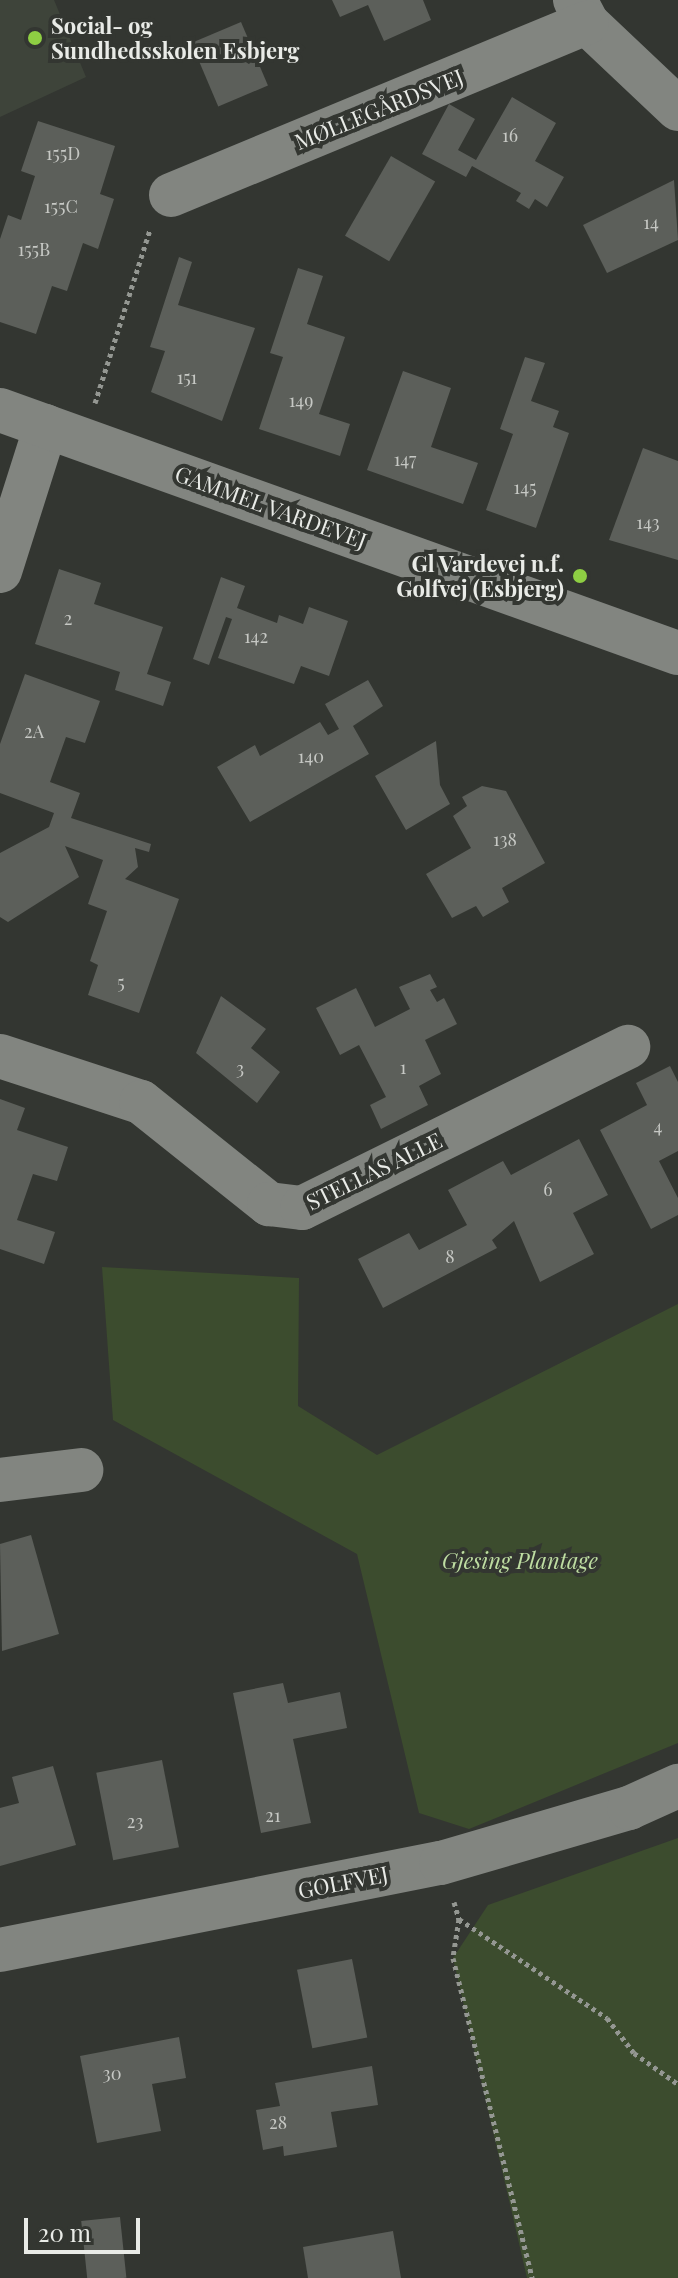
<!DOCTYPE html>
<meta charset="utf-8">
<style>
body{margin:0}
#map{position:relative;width:678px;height:2278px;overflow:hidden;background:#333631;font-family:"Playfair Display",serif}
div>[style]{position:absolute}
.built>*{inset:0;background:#3e443a}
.green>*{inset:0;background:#3c4c2e}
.building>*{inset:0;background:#5c5f5a;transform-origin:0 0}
.path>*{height:5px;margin-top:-2.5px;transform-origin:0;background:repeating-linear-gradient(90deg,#949792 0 4px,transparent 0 8px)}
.street>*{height:44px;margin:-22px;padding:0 22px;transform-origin:22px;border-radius:22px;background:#828580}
.secondary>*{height:44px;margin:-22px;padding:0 22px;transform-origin:22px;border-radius:22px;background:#828580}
.dots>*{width:22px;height:22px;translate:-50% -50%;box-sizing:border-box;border:4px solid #333631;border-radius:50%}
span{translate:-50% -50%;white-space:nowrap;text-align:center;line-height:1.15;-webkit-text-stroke:8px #333631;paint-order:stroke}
.number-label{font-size:18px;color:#c6c8c4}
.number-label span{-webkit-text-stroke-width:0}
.poi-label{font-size:22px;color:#e9ebe7;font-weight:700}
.left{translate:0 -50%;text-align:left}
.right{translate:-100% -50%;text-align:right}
.street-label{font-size:22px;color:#e9ebe7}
.park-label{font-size:22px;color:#bedda2;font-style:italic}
.scale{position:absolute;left:24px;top:2218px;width:116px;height:36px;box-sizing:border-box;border:4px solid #e9ebe7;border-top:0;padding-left:10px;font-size:24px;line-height:28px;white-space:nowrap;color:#e9ebe7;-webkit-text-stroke:6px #333631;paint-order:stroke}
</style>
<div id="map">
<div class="built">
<i style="clip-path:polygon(0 0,54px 0,86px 77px,0 117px)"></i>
</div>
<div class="green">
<i style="clip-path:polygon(102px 1267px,299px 1278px,298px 1406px,377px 1455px,678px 1304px,678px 1743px,469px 1829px,419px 1813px,357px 1554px,113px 1420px)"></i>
<i style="clip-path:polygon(678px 1838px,678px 2278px,527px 2278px,453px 1958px,488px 1905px)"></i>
</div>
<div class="building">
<i style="clip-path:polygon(332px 0,423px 0,431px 20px,384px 41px,368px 5px,340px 17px)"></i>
<i style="left:241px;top:22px;width:69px;height:54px;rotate:67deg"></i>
<i style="clip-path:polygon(512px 97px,556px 123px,535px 161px,564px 177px,547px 207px,535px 199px,529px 209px,516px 201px,521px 193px,472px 166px,466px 177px,422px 154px,449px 104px,475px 119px,458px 150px,476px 160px)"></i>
<i style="clip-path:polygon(38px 121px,115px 146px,100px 194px,114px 199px,98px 249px,83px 243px,67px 291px,52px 286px,36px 334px,0 322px,0 239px,8px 215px,21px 220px,35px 176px,21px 171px)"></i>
<i style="left:391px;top:156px;width:51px;height:92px;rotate:30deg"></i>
<i style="clip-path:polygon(674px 180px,678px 240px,607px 273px,583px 225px)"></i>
<i style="clip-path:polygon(179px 257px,192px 262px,178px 305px,255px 328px,222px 421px,151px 392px,165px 351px,150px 347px)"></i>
<i style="clip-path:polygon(298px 268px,323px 276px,307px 324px,345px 337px,319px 414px,350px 424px,340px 456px,259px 429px,283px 357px,270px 353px)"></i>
<i style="clip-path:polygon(525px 357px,545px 363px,531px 401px,559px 411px,553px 427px,569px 433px,536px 528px,486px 510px,513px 434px,500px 429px)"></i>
<i style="clip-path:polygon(403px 371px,451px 388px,431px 447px,478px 463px,463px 504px,367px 470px)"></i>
<i style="clip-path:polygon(643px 448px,678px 461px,678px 560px,609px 540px)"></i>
<i style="clip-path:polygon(59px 569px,101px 583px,94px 604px,163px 627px,147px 674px,171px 682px,163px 706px,115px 690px,120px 672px,35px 644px)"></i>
<i style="clip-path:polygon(221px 577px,245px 586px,237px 608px,277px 623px,279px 615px,303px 624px,309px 607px,348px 621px,329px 676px,301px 666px,294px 684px,218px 658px,232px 619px,226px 617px,209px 665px,193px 659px)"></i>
<i style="clip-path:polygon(25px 674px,100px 701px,85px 743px,66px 737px,50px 782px,80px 793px,71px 818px,151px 844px,149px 852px,135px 848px,138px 867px,125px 879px,179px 899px,139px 1013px,88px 995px,98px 965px,90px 961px,107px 911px,88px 904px,103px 860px,65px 846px,79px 877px,8px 922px,0 917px,0 853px,49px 827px,54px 813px,0 793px,0 744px)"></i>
<i style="clip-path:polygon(368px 680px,383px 706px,353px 726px,369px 754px,250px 822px,217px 767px,255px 745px,260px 756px,320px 722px,328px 735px,339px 729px,325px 704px)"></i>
<i style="clip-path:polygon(436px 741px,440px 785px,450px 804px,406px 830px,375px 776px)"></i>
<i style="clip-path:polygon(482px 786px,506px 791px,545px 863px,502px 888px,509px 902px,483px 917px,476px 906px,452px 918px,426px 874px,471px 848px,453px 816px,467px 806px,462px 797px)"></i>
<i style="clip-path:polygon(430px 974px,437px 987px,430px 990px,437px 1002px,444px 998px,457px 1024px,425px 1040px,441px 1074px,419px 1086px,428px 1105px,381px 1129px,370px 1105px,386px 1097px,359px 1045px,340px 1055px,316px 1008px,356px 988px,375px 1027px,410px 1009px,399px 987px)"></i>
<i style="clip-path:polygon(221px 996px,266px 1029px,251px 1048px,280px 1072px,257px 1103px,196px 1053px)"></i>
<i style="clip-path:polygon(670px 1066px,678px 1082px,678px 1151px,659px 1161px,678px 1198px,678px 1215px,651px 1229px,600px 1130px,647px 1105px,636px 1083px)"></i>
<i style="clip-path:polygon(0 1099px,25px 1108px,17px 1130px,68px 1147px,57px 1181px,33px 1174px,17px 1220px,55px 1232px,44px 1264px,0 1249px)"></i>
<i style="clip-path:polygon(579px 1139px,608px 1195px,573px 1213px,594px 1254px,540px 1282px,514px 1221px,492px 1240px,497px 1248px,383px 1308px,358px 1259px,409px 1233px,419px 1250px,467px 1225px,448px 1190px,503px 1161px,511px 1175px)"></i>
<i style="clip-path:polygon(31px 1535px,59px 1634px,2px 1651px,0 1544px)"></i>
<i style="clip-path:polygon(283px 1683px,288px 1703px,340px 1692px,347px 1728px,293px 1739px,311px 1823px,261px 1833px,233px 1693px)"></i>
<i style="left:162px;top:1760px;width:89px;height:67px;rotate:79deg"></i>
<i style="clip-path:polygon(53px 1766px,76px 1845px,0 1866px,0 1808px,19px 1803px,12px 1777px)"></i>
<i style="left:352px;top:1959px;width:80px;height:56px;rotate:79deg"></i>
<i style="clip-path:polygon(179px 2037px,186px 2078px,152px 2084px,161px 2131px,97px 2143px,80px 2056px)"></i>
<i style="clip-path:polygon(372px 2066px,378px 2105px,331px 2112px,337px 2147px,284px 2156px,283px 2146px,263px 2150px,256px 2110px,280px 2106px,275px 2083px)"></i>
<i style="left:120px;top:2217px;width:61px;height:39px;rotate:84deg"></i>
<i style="clip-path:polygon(393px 2231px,401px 2278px,308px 2278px,303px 2247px)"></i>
</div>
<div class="path">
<i style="left:95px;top:403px;width:182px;rotate:-72.4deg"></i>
<i style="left:454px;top:1902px;width:18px;rotate:74deg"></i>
<i style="left:459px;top:1919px;width:39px;rotate:99deg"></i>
<i style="left:453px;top:1958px;width:330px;rotate:76.1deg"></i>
<i style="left:459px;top:1919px;width:178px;rotate:33.8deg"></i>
<i style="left:607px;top:2018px;width:44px;rotate:52.4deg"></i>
<i style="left:634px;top:2053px;width:54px;rotate:35.2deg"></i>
</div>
<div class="street">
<i style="left:575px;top:0;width:26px;rotate:62deg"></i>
<i style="left:587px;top:23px;width:125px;rotate:43.4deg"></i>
<i style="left:171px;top:195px;width:450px;rotate:-22.5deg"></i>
<i style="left:0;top:571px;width:152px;rotate:-72.4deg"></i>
<i style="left:0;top:1056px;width:148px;rotate:18.1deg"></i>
<i style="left:141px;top:1102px;width:164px;rotate:38.6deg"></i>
<i style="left:269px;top:1204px;width:33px;rotate:7deg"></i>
<i style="left:302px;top:1208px;width:364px;rotate:-26.3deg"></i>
<i style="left:0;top:1480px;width:82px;rotate:-7deg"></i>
</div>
<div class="secondary">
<i style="left:0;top:410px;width:720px;rotate:19.72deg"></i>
<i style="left:0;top:1950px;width:449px;rotate:-11.2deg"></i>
<i style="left:441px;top:1863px;width:196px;rotate:-16.3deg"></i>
<i style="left:629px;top:1808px;width:54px;rotate:-24.2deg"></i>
</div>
<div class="dots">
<i style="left:35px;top:38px;background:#8ece43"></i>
<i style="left:580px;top:576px;background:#8ece43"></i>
</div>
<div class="number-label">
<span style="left:510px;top:135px">16</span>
<span style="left:63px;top:153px">155D</span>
<span style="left:61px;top:206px">155C</span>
<span style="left:651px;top:222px">14</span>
<span style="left:34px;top:249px">155B</span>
<span style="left:187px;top:377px">151</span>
<span style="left:301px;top:400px">149</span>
<span style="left:405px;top:459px">147</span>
<span style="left:525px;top:487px">145</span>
<span style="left:648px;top:522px">143</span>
<span style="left:68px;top:618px">2</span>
<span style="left:256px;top:636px">142</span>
<span style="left:34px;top:731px">2A</span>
<span style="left:311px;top:756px">140</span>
<span style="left:505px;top:839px">138</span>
<span style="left:121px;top:982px">5</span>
<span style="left:403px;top:1067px">1</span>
<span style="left:240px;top:1068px">3</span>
<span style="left:658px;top:1126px">4</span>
<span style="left:548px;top:1189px">6</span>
<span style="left:450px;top:1256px">8</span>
<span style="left:273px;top:1815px">21</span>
<span style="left:135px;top:1821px">23</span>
<span style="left:112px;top:2073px">30</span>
<span style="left:278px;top:2122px">28</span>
</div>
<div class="poi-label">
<span class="left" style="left:51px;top:38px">Social- og<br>Sundhedsskolen Esbjerg</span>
<span class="right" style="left:564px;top:576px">Gl Vardevej n.f.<br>Golfvej (Esbjerg)</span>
</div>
<div class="street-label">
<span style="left:379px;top:109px;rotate:-22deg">MØLLEGÅRDSVEJ</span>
<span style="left:271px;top:507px;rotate:20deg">GAMMEL VARDEVEJ</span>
<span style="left:374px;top:1171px;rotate:-26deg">STELLAS ALLE</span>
<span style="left:343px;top:1882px;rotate:-11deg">GOLFVEJ</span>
</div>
<div class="park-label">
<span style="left:520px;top:1561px">Gjesing Plantage</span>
</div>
<div class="scale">20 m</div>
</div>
